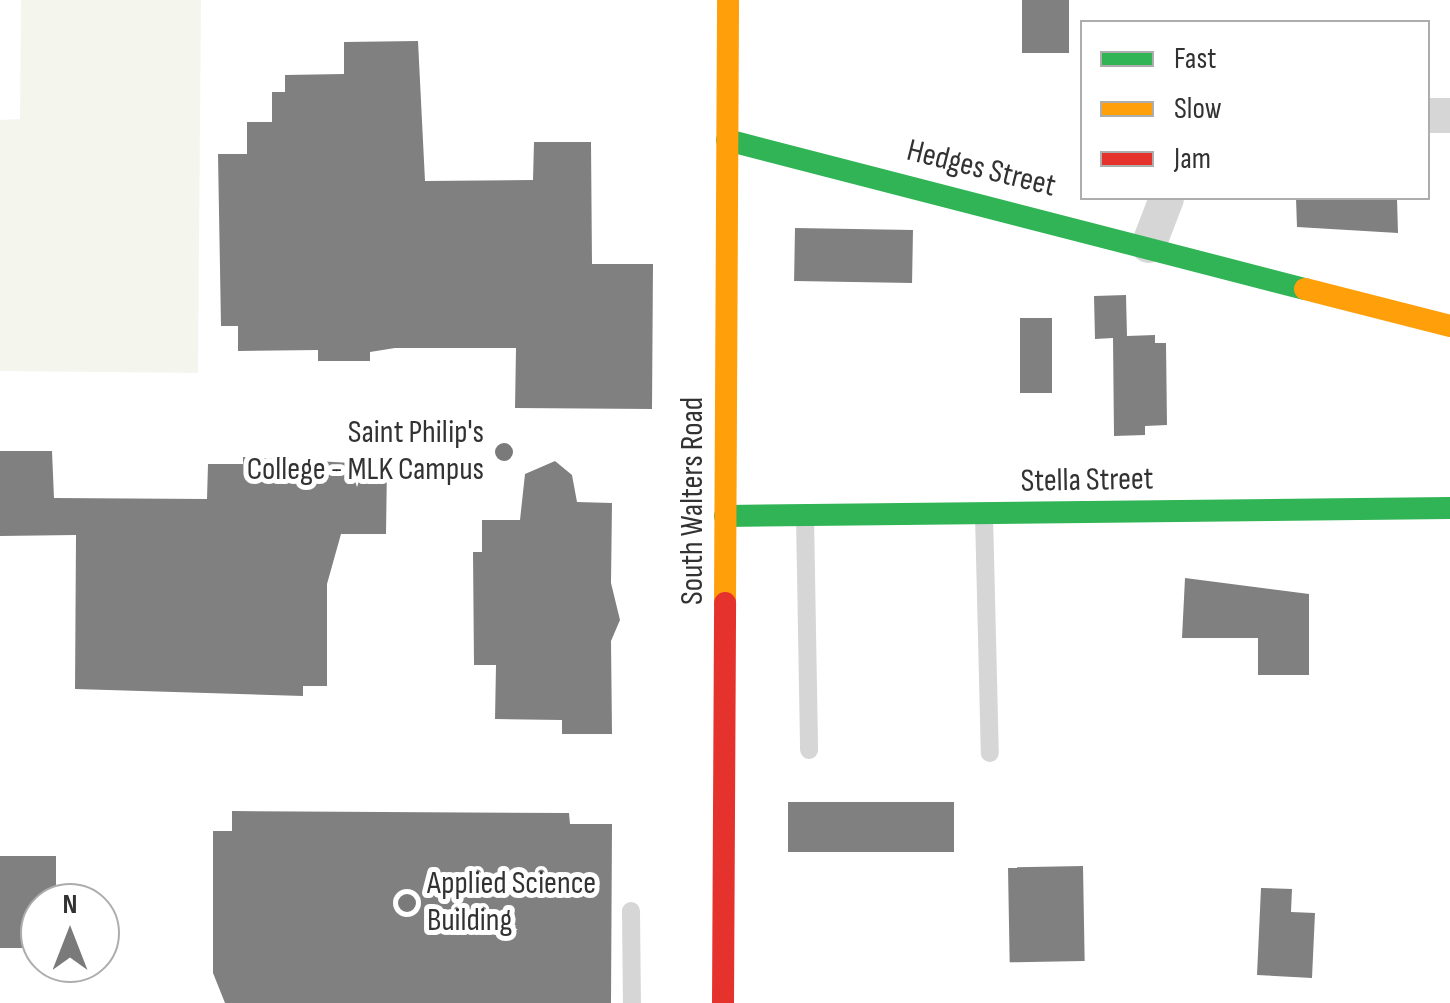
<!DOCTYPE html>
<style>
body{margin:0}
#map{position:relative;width:1450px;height:1003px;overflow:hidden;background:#fff;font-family:"Sofia Sans Condensed",sans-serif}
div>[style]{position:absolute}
.green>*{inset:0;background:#f4f6ee}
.building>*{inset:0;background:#808080;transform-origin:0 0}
.lane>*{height:18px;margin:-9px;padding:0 9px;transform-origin:9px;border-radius:9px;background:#d6d6d6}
.street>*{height:35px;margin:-17.5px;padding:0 17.5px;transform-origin:17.5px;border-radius:17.5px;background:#d6d6d6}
.fast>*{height:22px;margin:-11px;padding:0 11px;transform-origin:11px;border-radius:11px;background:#30b455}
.slow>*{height:22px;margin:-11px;padding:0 11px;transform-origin:11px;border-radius:11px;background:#ff9f0a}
.jam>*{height:22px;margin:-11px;padding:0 11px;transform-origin:11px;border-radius:11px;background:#e5322d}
.dots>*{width:28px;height:28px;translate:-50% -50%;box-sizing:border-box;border:5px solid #fff;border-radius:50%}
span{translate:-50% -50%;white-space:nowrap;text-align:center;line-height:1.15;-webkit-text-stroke:10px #fff;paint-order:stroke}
.street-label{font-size:32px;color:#323232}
.poi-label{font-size:32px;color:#323232}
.right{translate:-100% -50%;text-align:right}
.left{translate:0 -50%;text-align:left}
.legend{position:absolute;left:1080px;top:20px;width:350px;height:180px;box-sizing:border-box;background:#fff;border:2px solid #adadad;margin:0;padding:12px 18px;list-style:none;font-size:30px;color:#323232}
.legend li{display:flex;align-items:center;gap:20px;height:50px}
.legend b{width:50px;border:2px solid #adadad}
.north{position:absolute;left:20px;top:883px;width:100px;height:100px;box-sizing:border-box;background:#fff;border:2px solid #adadad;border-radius:50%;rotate:0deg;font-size:28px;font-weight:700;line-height:40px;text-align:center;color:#323232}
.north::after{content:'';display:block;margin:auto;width:35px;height:45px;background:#7a7a7a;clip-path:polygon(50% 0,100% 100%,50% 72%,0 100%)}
</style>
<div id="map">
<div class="green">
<i style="clip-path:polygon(21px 0,201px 0,198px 373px,0 371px,0 120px,20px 119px)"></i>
</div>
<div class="building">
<i style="left:1022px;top:0;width:47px;height:53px"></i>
<i style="clip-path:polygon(418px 41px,425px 181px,533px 180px,534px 142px,591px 142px,592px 264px,653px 264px,652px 409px,515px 408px,516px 348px,395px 348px,370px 352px,370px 361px,318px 361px,318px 350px,238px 351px,238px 326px,221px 326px,218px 154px,247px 154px,247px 122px,272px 122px,272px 92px,285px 92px,285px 75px,344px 74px,344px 42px)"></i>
<i style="clip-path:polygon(1296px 198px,1397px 198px,1398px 233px,1297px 227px)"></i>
<i style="left:795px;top:228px;width:118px;height:53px;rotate:1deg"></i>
<i style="clip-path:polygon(1126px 295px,1127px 336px,1155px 335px,1155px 343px,1166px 343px,1167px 425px,1145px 426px,1145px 435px,1114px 436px,1113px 338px,1095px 339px,1094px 296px)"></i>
<i style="left:1020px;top:318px;width:32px;height:75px"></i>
<i style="clip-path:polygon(0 451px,52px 451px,54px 498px,207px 499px,208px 464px,243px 464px,243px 457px,387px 465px,386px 534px,341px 534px,327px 584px,327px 686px,303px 686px,303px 696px,75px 689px,76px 535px,0 536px)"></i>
<i style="clip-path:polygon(555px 461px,572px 475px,577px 502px,612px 503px,611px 583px,620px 620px,611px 641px,612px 734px,562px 734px,562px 720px,495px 719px,496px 665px,474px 665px,473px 552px,482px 552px,482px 520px,520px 520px,525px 474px)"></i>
<i style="clip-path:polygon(1185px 578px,1309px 594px,1309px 675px,1258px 675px,1258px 638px,1182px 638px)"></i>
<i style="left:788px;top:802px;width:166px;height:50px"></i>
<i style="clip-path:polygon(232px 811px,569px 813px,570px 824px,612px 824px,611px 1003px,225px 1003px,213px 973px,213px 831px,232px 831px)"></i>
<i style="clip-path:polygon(0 856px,56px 856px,56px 903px,40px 903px,40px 948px,0 948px)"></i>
<i style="left:1083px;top:866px;width:95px;height:75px;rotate:89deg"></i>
<i style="clip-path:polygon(1261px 888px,1292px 889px,1291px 912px,1315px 913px,1312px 978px,1257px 975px)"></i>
</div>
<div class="lane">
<i style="left:984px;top:515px;width:238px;rotate:88.6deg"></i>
<i style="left:805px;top:516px;width:234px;rotate:89deg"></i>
<i style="left:631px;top:911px;width:92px;rotate:89.4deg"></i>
</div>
<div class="street">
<i style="left:1428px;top:115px;width:22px"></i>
<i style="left:1148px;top:245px;width:50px;rotate:-69deg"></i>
</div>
<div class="fast">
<i style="left:727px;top:140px;width:597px;rotate:14.46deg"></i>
<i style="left:725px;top:516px;width:725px;rotate:-0.63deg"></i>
</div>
<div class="slow">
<i style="left:1305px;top:289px;width:150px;rotate:14.3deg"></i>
<i style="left:725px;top:603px;width:603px;rotate:-89.71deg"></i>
</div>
<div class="jam">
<i style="left:723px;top:1003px;width:400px;rotate:-89.7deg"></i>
</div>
<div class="dots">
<i style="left:504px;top:452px;background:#7a7a7a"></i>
<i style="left:407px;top:903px;background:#7a7a7a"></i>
</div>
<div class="street-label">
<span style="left:981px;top:169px;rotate:14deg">Hedges Street</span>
<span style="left:1087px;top:481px;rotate:-1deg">Stella Street</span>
<span style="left:693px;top:501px;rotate:-90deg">South Walters Road</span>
</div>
<div class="poi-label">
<span class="right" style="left:484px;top:452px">Saint Philip's<br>College - MLK Campus</span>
<span class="left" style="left:427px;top:903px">Applied Science<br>Building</span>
</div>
<ul class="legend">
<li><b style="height:12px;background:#30b455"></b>Fast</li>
<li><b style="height:12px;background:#ff9f0a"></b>Slow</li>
<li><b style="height:12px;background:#e5322d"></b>Jam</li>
</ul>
<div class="north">N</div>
</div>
